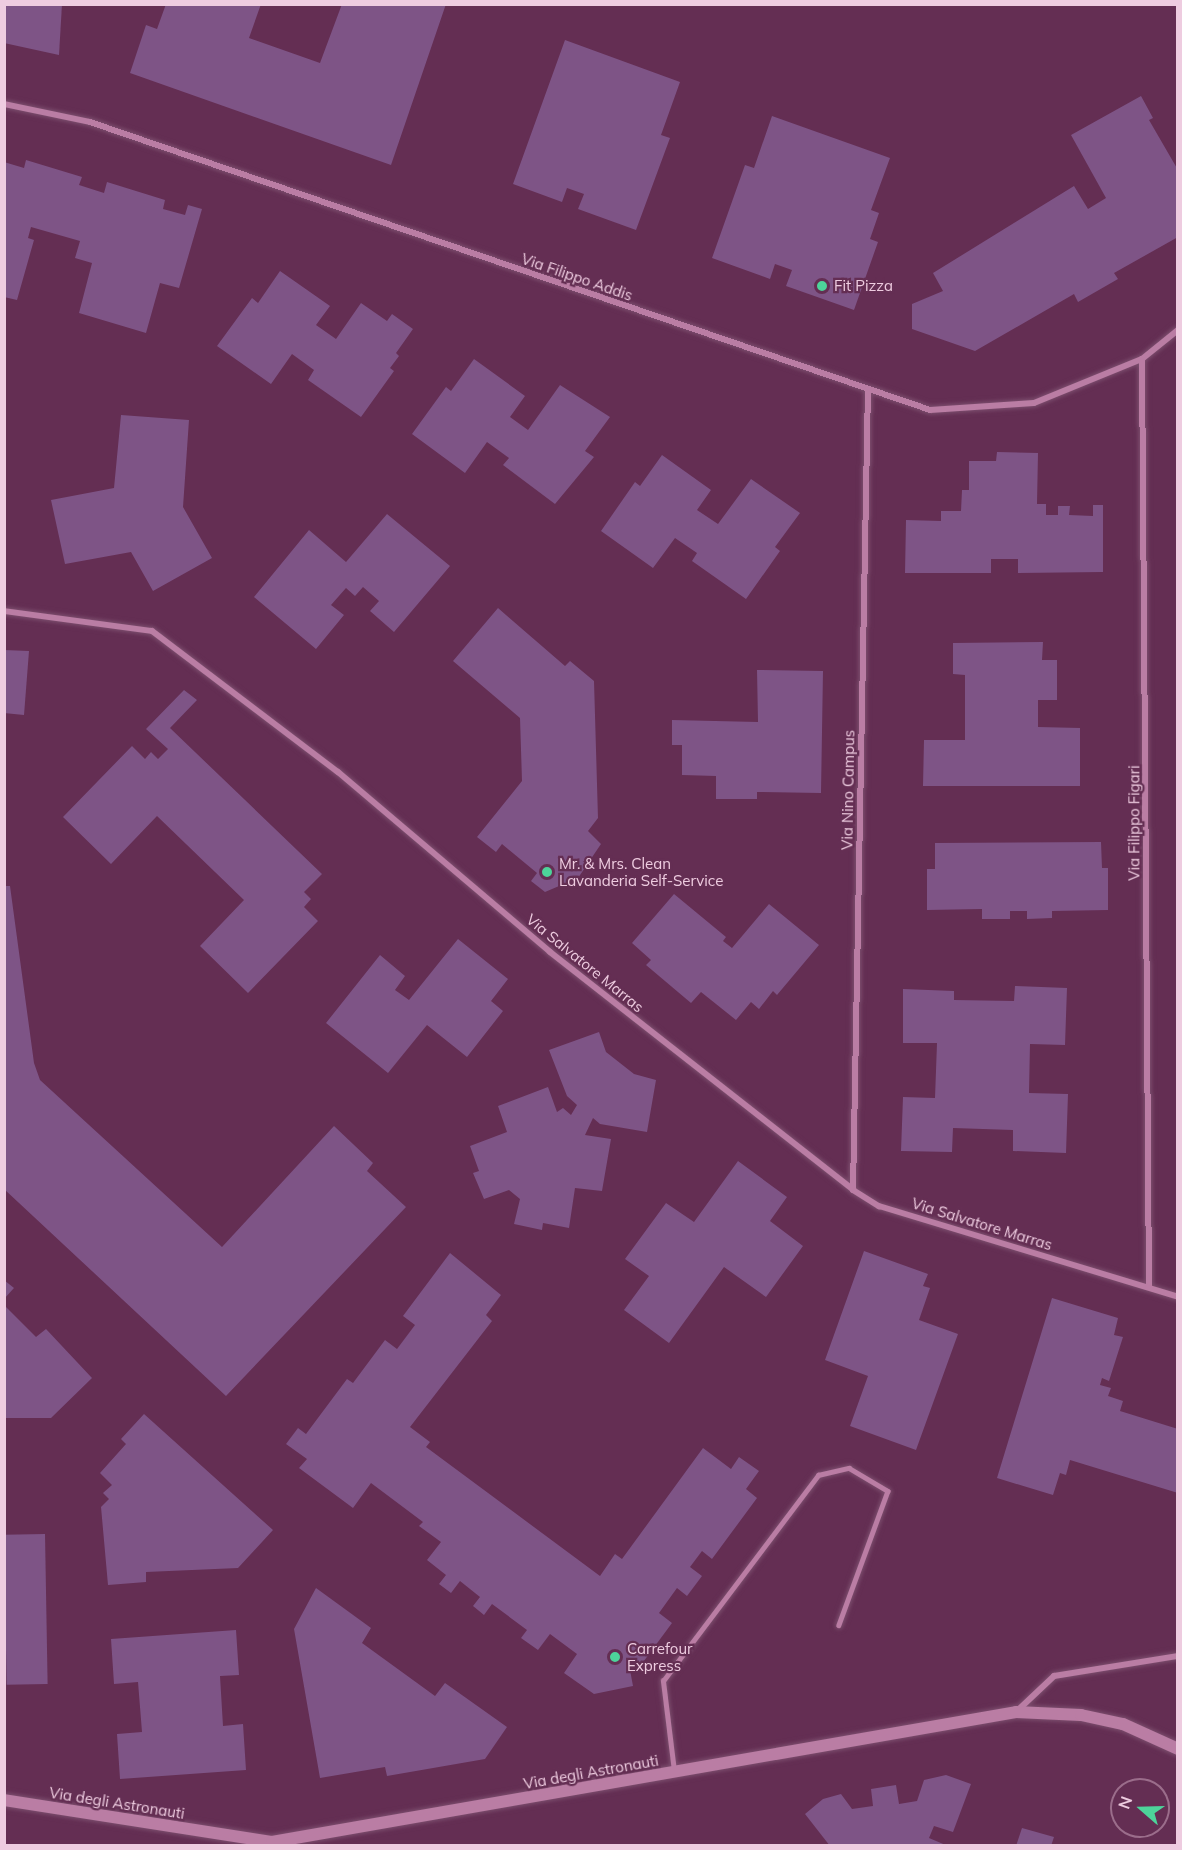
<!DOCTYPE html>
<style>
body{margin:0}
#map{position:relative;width:1182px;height:1850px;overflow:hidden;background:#642e53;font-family:Mulish,sans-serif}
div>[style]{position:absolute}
.building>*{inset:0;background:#7e5486;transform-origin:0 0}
.roads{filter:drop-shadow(0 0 2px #7c4e6e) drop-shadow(0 0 2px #7c4e6e)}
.lane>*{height:4.5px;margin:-2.25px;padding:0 2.25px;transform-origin:2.25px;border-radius:2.25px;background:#ba7da4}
.street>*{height:6px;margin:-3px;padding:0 3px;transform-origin:3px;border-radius:3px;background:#ba7da4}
.secondary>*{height:12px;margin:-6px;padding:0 6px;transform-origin:6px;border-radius:6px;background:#ba7da4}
.dots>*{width:16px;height:16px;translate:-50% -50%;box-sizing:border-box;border:3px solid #642e53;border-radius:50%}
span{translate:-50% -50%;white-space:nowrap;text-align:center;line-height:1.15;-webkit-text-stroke:4.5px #642e53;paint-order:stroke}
.street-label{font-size:15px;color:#eecce0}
.poi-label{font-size:15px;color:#eecce0}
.left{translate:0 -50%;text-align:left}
.frame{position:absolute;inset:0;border:6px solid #eecce0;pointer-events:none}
.north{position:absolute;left:1110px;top:1778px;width:60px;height:60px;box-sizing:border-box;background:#642e53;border:2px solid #9b6d8b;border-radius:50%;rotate:290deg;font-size:16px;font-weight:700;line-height:24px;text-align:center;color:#eecce0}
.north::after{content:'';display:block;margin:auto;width:21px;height:27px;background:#4dd39a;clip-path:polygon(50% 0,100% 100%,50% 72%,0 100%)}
</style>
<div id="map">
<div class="building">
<i style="clip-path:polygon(4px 4px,62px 4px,59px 55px,4px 43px)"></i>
<i style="clip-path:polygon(166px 4px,261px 4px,249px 38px,320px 63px,342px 4px,446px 4px,391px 165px,130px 73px,146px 25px,157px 29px)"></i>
<i style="clip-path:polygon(565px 40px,680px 82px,661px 135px,670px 138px,636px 230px,578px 209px,584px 194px,567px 188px,562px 202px,513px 184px)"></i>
<i style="clip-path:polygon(1141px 96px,1153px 118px,1149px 120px,1178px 170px,1178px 237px,1114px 273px,1118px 279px,1078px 302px,1074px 294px,975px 351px,912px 329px,912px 304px,943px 291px,933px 273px,1074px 186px,1088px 209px,1106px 198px,1071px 135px)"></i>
<i style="clip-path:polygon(772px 116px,890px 158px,871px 210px,879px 213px,870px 239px,878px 242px,854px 310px,786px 286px,792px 270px,775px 264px,770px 279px,712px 258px,745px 165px,754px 168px)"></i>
<i style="clip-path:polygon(26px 160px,82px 177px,79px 185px,104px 193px,107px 182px,165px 200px,163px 209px,185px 215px,188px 205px,202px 209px,179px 288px,160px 283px,146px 333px,79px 313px,92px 263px,75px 258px,80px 241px,31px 227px,28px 238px,34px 240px,17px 300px,4px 297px,4px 162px,24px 168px)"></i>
<i style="clip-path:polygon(280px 271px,330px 306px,316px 325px,336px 339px,361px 303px,387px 321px,392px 314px,413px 329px,396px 353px,399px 356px,390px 368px,394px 371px,361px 417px,308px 380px,314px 370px,292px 354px,271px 384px,217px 346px,252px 298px,258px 303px)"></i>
<i style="clip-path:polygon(474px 359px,525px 396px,510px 417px,528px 430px,560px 385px,610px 417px,585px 451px,594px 457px,555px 504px,503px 465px,509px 458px,487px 442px,465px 473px,412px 434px,446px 387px,451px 391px)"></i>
<i style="clip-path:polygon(121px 415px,189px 420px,183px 507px,212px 558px,153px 591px,131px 552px,65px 564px,51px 500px,114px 488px)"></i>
<i style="clip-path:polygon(997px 452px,1038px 453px,1037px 504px,1046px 504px,1046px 515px,1058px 515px,1058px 506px,1070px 506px,1069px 515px,1093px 516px,1093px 505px,1103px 505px,1103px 572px,1018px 573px,1018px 559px,991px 559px,991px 573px,905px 573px,906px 520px,941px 521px,941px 511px,961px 511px,962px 490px,969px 490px,969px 461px,996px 461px)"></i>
<i style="clip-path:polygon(662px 455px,711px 490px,697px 510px,718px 524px,751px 479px,800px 513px,775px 547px,780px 551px,746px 599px,692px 561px,697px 553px,675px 538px,653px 568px,601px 531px,635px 482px,640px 486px)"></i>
<i style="clip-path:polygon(387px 514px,450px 566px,394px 632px,370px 611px,379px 601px,363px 587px,355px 596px,346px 588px,331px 605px,344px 615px,316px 649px,254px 597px,309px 530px,346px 562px)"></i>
<i style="clip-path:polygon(498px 608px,565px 666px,570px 661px,594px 681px,598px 818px,588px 831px,601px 844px,578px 878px,545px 892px,531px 881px,537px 873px,502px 844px,496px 852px,477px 837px,522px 781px,520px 718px,453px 661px)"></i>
<i style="clip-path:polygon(1043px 642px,1042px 660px,1057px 660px,1057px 700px,1038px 700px,1038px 727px,1080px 728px,1080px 786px,923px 786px,924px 740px,965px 740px,965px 675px,953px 674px,953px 643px)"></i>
<i style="clip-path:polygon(4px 650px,29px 651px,24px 715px,4px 713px)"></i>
<i style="clip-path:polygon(757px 670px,823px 671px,821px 793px,757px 792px,757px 799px,716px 799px,716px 776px,682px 775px,682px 745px,672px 745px,672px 720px,758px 722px)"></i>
<i style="clip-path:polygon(184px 690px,197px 700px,170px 728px,322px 874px,304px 892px,311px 899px,304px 907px,318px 921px,248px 993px,200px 946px,244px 900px,157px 816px,111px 864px,63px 817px,132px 746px,145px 759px,151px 752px,158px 759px,168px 749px,146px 729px)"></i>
<i style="clip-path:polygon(1101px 842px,1102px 868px,1108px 868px,1108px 910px,1052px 911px,1052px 918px,1027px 919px,1027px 911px,1010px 911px,1010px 919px,982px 919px,982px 909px,927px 910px,927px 869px,935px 869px,935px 843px)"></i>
<i style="clip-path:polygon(4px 886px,10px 886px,34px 1063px,40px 1080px,222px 1247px,334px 1126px,373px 1163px,367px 1171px,406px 1207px,226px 1396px,4px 1189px)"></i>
<i style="clip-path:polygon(674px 894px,726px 937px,723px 941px,732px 948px,769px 904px,819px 945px,777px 995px,773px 991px,759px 1009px,751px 1002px,736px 1020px,701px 992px,691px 1003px,646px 965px,651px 960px,632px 943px)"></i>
<i style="clip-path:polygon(458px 939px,508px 979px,491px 1001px,503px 1011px,467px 1057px,427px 1025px,388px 1073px,326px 1023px,380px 955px,405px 976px,395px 990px,409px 1000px)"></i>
<i style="clip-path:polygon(1015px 986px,1067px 988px,1065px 1045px,1030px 1044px,1029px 1093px,1068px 1094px,1066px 1153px,1013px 1151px,1013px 1130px,953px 1128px,952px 1152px,901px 1151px,903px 1097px,935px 1098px,937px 1043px,903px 1043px,903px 989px,954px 991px,954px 1000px,1014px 1001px)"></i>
<i style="clip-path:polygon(599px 1032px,606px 1052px,634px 1074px,656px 1080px,647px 1132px,600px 1124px,593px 1118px,585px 1135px,611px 1139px,602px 1191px,575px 1188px,569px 1228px,543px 1223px,542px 1230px,514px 1224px,520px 1199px,509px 1190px,484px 1199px,473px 1173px,479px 1171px,470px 1146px,507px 1132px,498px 1106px,548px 1087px,557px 1112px,563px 1108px,571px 1115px,577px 1105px,567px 1096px,549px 1050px)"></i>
<i style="clip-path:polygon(738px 1161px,787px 1197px,770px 1221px,803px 1246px,766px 1297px,724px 1267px,669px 1343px,624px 1310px,649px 1276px,625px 1259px,666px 1203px,694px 1222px)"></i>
<i style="clip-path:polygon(864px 1251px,928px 1274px,923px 1286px,930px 1288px,919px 1320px,958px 1334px,916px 1450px,850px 1426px,868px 1376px,825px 1360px)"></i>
<i style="clip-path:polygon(450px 1253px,501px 1295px,486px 1315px,492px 1321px,410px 1427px,430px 1442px,426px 1447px,600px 1576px,615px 1554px,622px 1559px,703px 1448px,731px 1469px,739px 1457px,759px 1471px,746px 1489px,757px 1498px,712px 1559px,702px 1551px,690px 1567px,702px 1576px,687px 1596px,677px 1588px,659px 1613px,672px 1623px,638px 1669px,630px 1670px,633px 1686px,594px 1694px,564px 1673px,577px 1654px,550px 1634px,538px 1650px,521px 1638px,527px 1630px,492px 1604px,484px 1615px,473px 1606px,480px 1597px,460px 1581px,451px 1593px,439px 1584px,446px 1575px,427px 1560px,441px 1542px,419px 1526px,423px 1522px,371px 1483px,353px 1508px,299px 1468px,307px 1459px,286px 1444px,298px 1428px,306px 1434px,347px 1379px,353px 1383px,385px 1340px,397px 1349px,415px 1325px,403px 1316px)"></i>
<i style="clip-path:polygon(4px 1280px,14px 1288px,4px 1299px)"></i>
<i style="clip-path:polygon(1052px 1298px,1118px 1318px,1114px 1335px,1123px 1337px,1109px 1381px,1102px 1378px,1100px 1385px,1111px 1388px,1108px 1396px,1123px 1401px,1120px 1411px,1178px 1429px,1178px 1493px,1070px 1460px,1066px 1475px,1060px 1473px,1053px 1495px,997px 1478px)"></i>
<i style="clip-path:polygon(4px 1305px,36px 1337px,46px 1329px,92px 1378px,51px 1418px,4px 1418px)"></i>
<i style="clip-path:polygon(144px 1414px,273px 1530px,238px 1568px,146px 1572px,146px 1582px,108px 1585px,101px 1507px,109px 1499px,103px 1493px,112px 1485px,100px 1473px,126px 1444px,121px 1439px)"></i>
<i style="left:45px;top:1534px;width:150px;height:41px;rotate:89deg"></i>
<i style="clip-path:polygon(316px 1588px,371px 1628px,362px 1643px,435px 1696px,445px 1683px,507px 1727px,485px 1759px,387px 1776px,385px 1767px,320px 1778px,294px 1629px)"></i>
<i style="clip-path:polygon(236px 1630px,239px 1675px,220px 1676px,223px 1726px,243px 1724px,246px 1770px,120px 1779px,117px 1734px,142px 1732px,138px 1682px,114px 1684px,111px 1639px)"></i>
<i style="clip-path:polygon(946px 1775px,971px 1784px,953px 1832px,934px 1826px,929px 1838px,948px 1846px,830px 1846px,805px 1814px,823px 1799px,841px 1794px,852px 1809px,873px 1806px,871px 1789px,896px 1785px,899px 1804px,917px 1801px,924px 1780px)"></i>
<i style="clip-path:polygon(1022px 1828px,1054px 1837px,1051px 1846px,1016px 1846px)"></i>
</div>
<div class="roads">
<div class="lane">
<i style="left:674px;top:1771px;width:91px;rotate:-97deg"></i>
<i style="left:663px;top:1681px;width:258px;rotate:-53deg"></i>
<i style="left:818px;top:1475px;width:32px;rotate:-13deg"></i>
<i style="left:849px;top:1468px;width:45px;rotate:30.5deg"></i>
<i style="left:888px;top:1491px;width:143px;rotate:110.1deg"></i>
</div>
<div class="street">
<i style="left:4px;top:104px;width:88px;rotate:11.8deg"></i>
<i style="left:90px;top:122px;width:888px;rotate:18.92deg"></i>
<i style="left:930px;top:410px;width:104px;rotate:-3.9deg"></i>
<i style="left:1034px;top:403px;width:117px;rotate:-22.2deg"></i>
<i style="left:1142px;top:359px;width:46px;rotate:-38.9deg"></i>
<i style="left:1142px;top:359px;width:928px;rotate:89.57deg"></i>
<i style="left:4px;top:611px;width:149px;rotate:7.7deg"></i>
<i style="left:152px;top:631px;width:233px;rotate:37.2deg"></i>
<i style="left:338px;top:772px;width:278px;rotate:40.3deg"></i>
<i style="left:550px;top:952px;width:385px;rotate:38.1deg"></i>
<i style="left:853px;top:1190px;width:31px;rotate:32deg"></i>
<i style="left:879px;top:1206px;width:313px;rotate:16.9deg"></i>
<i style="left:853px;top:1190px;width:800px;rotate:-88.93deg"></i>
<i style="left:1017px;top:1711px;width:51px;rotate:-43.4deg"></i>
<i style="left:1054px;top:1676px;width:126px;rotate:-9.2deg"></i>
</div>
<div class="secondary">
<i style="left:4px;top:1800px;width:271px;rotate:8.9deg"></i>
<i style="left:272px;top:1842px;width:755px;rotate:-9.91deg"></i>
<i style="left:1016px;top:1712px;width:65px;rotate:2.6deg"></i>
<i style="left:1081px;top:1715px;width:43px;rotate:12.1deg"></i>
<i style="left:1123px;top:1724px;width:60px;rotate:24.4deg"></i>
</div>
</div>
<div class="dots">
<i style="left:822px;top:286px;background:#4dd39a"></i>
<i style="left:547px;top:872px;background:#4dd39a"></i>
<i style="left:615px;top:1657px;background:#4dd39a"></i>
</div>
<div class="street-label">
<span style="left:577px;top:277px;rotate:19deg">Via Filippo Addis</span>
<span style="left:848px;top:790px;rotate:-89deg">Via Nino Campus</span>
<span style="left:1134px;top:823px;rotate:-90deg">Via Filippo Figari</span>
<span style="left:585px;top:963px;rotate:39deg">Via Salvatore Marras</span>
<span style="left:982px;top:1224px;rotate:17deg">Via Salvatore Marras</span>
<span style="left:591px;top:1772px;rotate:-10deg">Via degli Astronauti</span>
<span style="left:117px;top:1803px;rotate:9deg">Via degli Astronauti</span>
</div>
<div class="poi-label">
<span class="left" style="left:834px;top:286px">Fit Pizza</span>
<span class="left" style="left:559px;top:872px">Mr. &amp; Mrs. Clean<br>Lavanderia Self-Service</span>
<span class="left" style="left:627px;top:1657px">Carrefour<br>Express</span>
</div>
<div class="frame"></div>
<div class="north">N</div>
</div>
